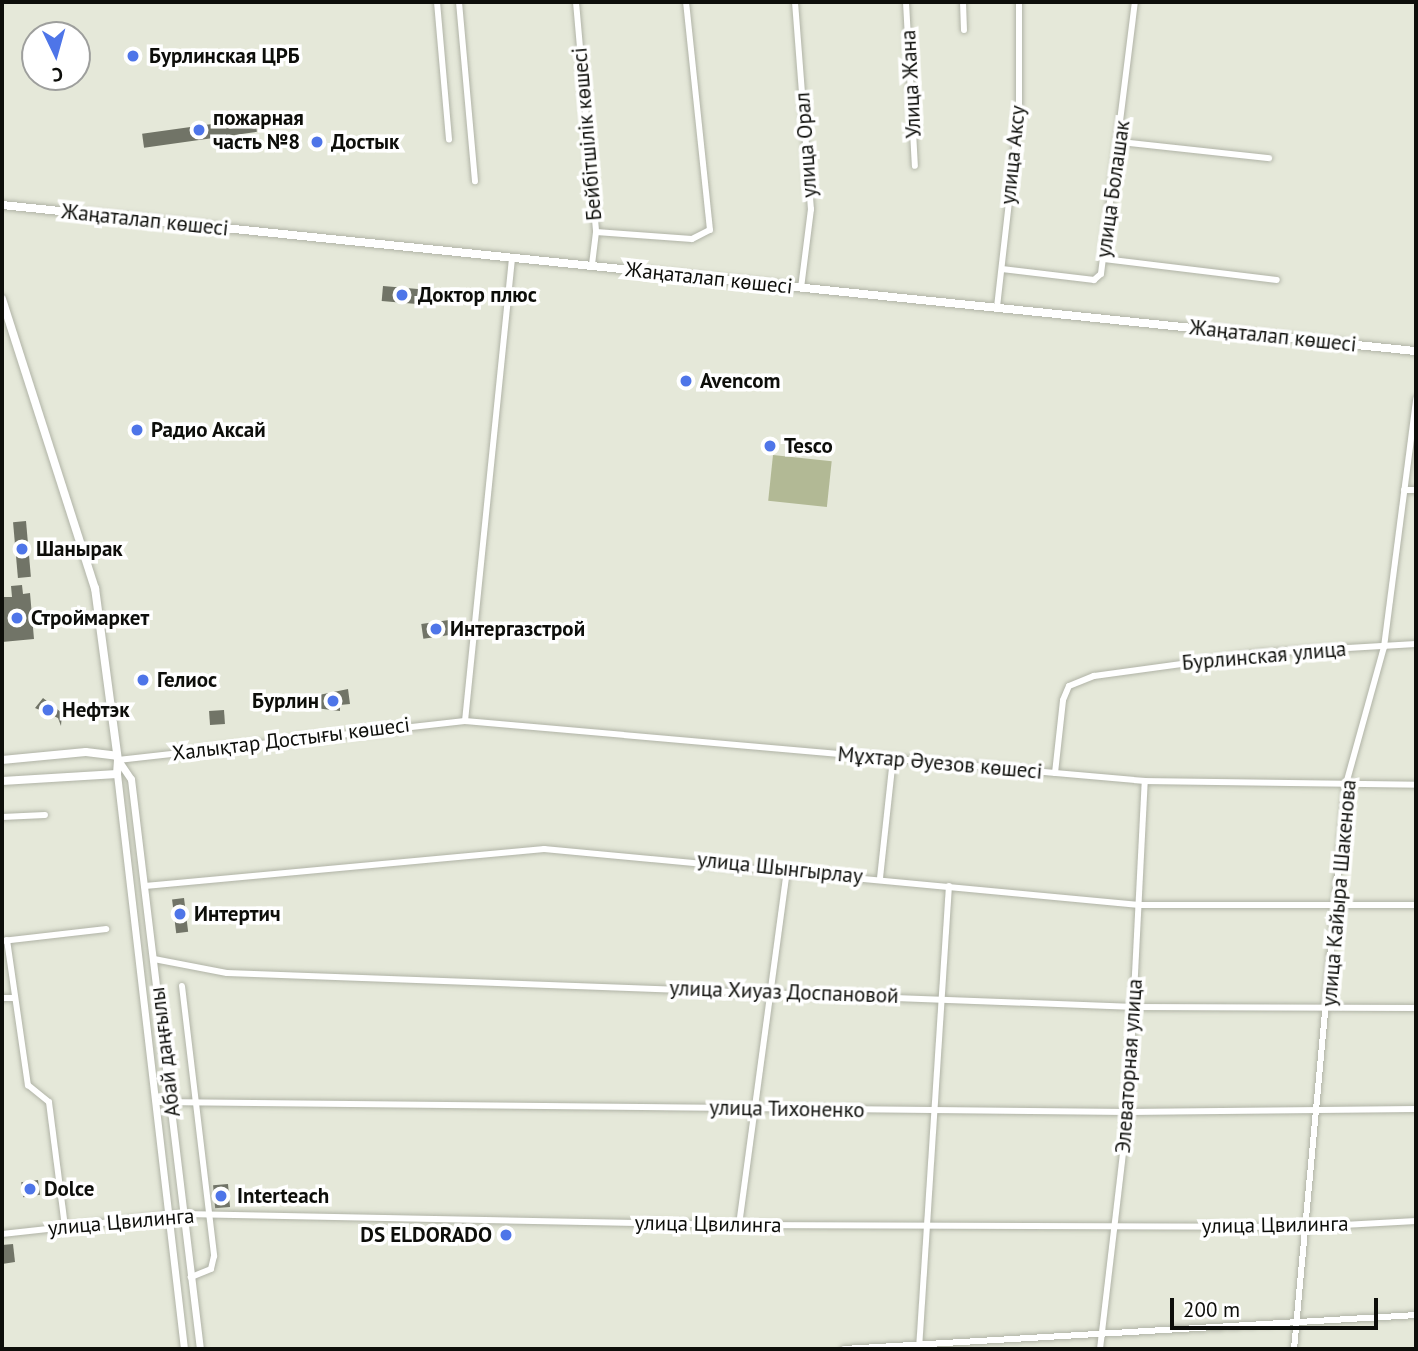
<!DOCTYPE html>
<meta charset="utf-8">
<style>
body{margin:0}
#map{position:relative;width:1418px;height:1351px;overflow:hidden;background:#e5e8d9;font-family:"PT Sans",sans-serif}
div>[style]{position:absolute}
.green>*{inset:0;background:#b2b995;transform-origin:0 0}
.building>*{inset:0;background:#717467;transform-origin:0 0}
.roads{filter:drop-shadow(0 0 2px #b0b3a6) drop-shadow(0 0 2px #b0b3a6)}
.minor>*{height:6px;margin:-3px;padding:0 3px;transform-origin:3px;border-radius:3px;background:#fff}
.tertiary>*{height:7px;margin:-3.5px;padding:0 3.5px;transform-origin:3.5px;border-radius:3.5px;background:#fff}
.secondary>*{height:8px;margin:-4px;padding:0 4px;transform-origin:4px;border-radius:4px;background:#fff}
.dots>*{width:19px;height:19px;translate:-50% -50%;box-sizing:border-box;border:4px solid #fff;border-radius:50%}
span{translate:-50% -50%;white-space:nowrap;text-align:center;line-height:1.15;-webkit-text-stroke:7px #fff;paint-order:stroke}
.poi-label{font-size:21px;color:#0d0e0a;font-weight:700}
.left{translate:0 -50%;text-align:left}
.right{translate:-100% -50%;text-align:right}
.street-label{font-size:21px;color:#0d0e0a}
.frame{position:absolute;inset:0;border:4px solid #0d0e0a;pointer-events:none}
.north{position:absolute;left:21px;top:21px;width:70px;height:70px;box-sizing:border-box;background:#fff;border:2px solid #9e9f9d;border-radius:50%;rotate:175deg;font-size:19px;font-weight:700;line-height:28px;text-align:center;color:#0d0e0a}
.north::after{content:'';display:block;margin:auto;width:24px;height:32px;background:#4e75e8;clip-path:polygon(50% 0,100% 100%,50% 72%,0 100%)}
.scale{position:absolute;left:1170px;top:1298px;width:208px;height:32px;box-sizing:border-box;border:4px solid #0d0e0a;border-top:0;padding-left:9px;font-size:21px;line-height:24px;white-space:nowrap;color:#0d0e0a;-webkit-text-stroke:5px #fff;paint-order:stroke}
</style>
<div id="map">
<div class="green">
<i style="left:773px;top:455px;width:59px;height:46px;rotate:6deg"></i>
</div>
<div class="building">
<i style="left:255px;top:118px;width:14px;height:114px;rotate:82deg"></i>
<i style="left:383px;top:286px;width:38px;height:15px;rotate:5deg"></i>
<i style="left:26px;top:521px;width:56px;height:13px;rotate:85deg"></i>
<i style="clip-path:polygon(22px 585px,23px 594px,30px 593px,34px 639px,2px 642px,2px 597px,12px 597px,11px 586px)"></i>
<i style="left:449px;top:620px;width:15px;height:28px;rotate:82deg"></i>
<i style="clip-path:polygon(348px 689px,350px 704px,340px 705px,340px 711px,315px 708px,319px 695px)"></i>
<i style="clip-path:polygon(43px 698px,62px 713px,61px 726px,58px 718px,35px 708px)"></i>
<i style="left:224px;top:710px;width:14px;height:15px;rotate:86deg"></i>
<i style="left:184px;top:898px;width:34px;height:12px;rotate:83deg"></i>
<i style="left:38px;top:1180px;width:15px;height:17px;rotate:82deg"></i>
<i style="left:228px;top:1184px;width:23px;height:15px;rotate:85deg"></i>
<i style="clip-path:polygon(13px 1244px,15px 1262px,2px 1264px,2px 1245px)"></i>
</div>
<div class="roads">
<div class="minor">
<i style="left:437px;top:2px;width:138px;rotate:85deg"></i>
<i style="left:459px;top:2px;width:180px;rotate:84.9deg"></i>
<i style="left:576px;top:2px;width:231px;rotate:85deg"></i>
<i style="left:596px;top:232px;width:34px;rotate:97deg"></i>
<i style="left:795px;top:2px;width:208px;rotate:85.6deg"></i>
<i style="left:811px;top:209px;width:80px;rotate:97.2deg"></i>
<i style="left:906px;top:2px;width:164px;rotate:86.9deg"></i>
<i style="left:963px;top:2px;width:28px;rotate:88deg"></i>
<i style="left:1121px;top:142px;width:149px;rotate:6.2deg"></i>
<i style="left:596px;top:232px;width:96px;rotate:4.2deg"></i>
<i style="left:692px;top:239px;width:20px;rotate:-27deg"></i>
<i style="left:710px;top:230px;width:229px;rotate:-96deg"></i>
<i style="left:1104px;top:259px;width:174px;rotate:6.9deg"></i>
<i style="left:1002px;top:269px;width:93px;rotate:6.8deg"></i>
<i style="left:1094px;top:280px;width:9px;rotate:-41deg"></i>
<i style="left:1101px;top:274px;width:274px;rotate:-82.9deg"></i>
<i style="left:997px;top:307px;width:193px;rotate:-83.5deg"></i>
<i style="left:1019px;top:115px;width:113px;rotate:-90deg"></i>
<i style="left:1404px;top:490px;width:12px"></i>
<i style="left:465px;top:721px;width:464px;rotate:-84.2deg"></i>
<i style="left:118px;top:760px;width:349px;rotate:-6.4deg"></i>
<i style="left:465px;top:721px;width:683px;rotate:5.04deg"></i>
<i style="left:1145px;top:781px;width:271px;rotate:0.8deg"></i>
<i style="left:1055px;top:773px;width:73px;rotate:-83.7deg"></i>
<i style="left:1063px;top:700px;width:15px;rotate:-67deg"></i>
<i style="left:1069px;top:686px;width:27px;rotate:-22deg"></i>
<i style="left:1094px;top:676px;width:171px;rotate:-7.8deg"></i>
<i style="left:1263px;top:653px;width:153px;rotate:-3.4deg"></i>
<i style="left:2px;top:817px;width:43px;rotate:-2.7deg"></i>
<i style="left:880px;top:878px;width:120px;rotate:-83.8deg"></i>
<i style="left:145px;top:886px;width:401px;rotate:-5.3deg"></i>
<i style="left:544px;top:849px;width:598px;rotate:5.38deg"></i>
<i style="left:1139px;top:905px;width:277px"></i>
<i style="left:7px;top:940px;width:147px;rotate:81.8deg"></i>
<i style="left:28px;top:1085px;width:27px;rotate:39deg"></i>
<i style="left:49px;top:1102px;width:126px;rotate:82.7deg"></i>
<i style="left:2px;top:941px;width:105px;rotate:-6.6deg"></i>
<i style="left:154px;top:959px;width:74px;rotate:10.9deg"></i>
<i style="left:227px;top:973px;width:909px;rotate:2.14deg"></i>
<i style="left:1135px;top:1007px;width:281px;rotate:0.2deg"></i>
<i style="left:182px;top:986px;width:272px;rotate:83.2deg"></i>
<i style="left:214px;top:1256px;width:13px;rotate:103deg"></i>
<i style="left:211px;top:1269px;width:22px;rotate:158deg"></i>
<i style="left:2px;top:998px;width:12px"></i>
<i style="left:157px;top:1102px;width:971px;rotate:0.59deg"></i>
<i style="left:1128px;top:1112px;width:288px;rotate:-0.6deg"></i>
<i style="left:739px;top:1225px;width:359px;rotate:-82.3deg"></i>
<i style="left:2px;top:1234px;width:183px;rotate:-6.3deg"></i>
<i style="left:184px;top:1214px;width:555px;rotate:1.14deg"></i>
<i style="left:739px;top:1225px;width:568px;rotate:0.2deg"></i>
<i style="left:1307px;top:1227px;width:109px;rotate:-3.2deg"></i>
<i style="left:844px;top:1349px;width:573px;rotate:-3.4deg"></i>
<i style="left:919px;top:1349px;width:464px;rotate:-86.3deg"></i>
<i style="left:1100px;top:1349px;width:239px;rotate:-83.3deg"></i>
<i style="left:1128px;top:1112px;width:331px;rotate:-87.1deg"></i>
<i style="left:1294px;top:1349px;width:567px;rotate:-84.74deg"></i>
<i style="left:1346px;top:784px;width:142px;rotate:-74.5deg"></i>
<i style="left:1384px;top:647px;width:250px;rotate:-82.6deg"></i>
</div>
<div class="tertiary">
<i style="left:118px;top:760px;width:23px;rotate:56deg"></i>
<i style="left:131px;top:779px;width:574px;rotate:83.1deg"></i>
<i style="left:117px;top:774px;width:579px;rotate:83.35deg"></i>
</div>
<div class="secondary">
<i style="left:2px;top:205px;width:1422px;rotate:5.9deg"></i>
<i style="left:2px;top:299px;width:304px;rotate:72.2deg"></i>
<i style="left:95px;top:588px;width:174px;rotate:82.4deg"></i>
<i style="left:118px;top:760px;width:14px;rotate:94deg"></i>
<i style="left:117px;top:774px;width:115px;rotate:176.5deg"></i>
<i style="left:2px;top:760px;width:84px;rotate:-5.4deg"></i>
<i style="left:86px;top:752px;width:31px;rotate:7deg"></i>
</div>
</div>
<div class="dots">
<i style="left:133px;top:56px;background:#4e75e8"></i>
<i style="left:199px;top:130px;background:#4e75e8"></i>
<i style="left:317px;top:142px;background:#4e75e8"></i>
<i style="left:402px;top:295px;background:#4e75e8"></i>
<i style="left:686px;top:381px;background:#4e75e8"></i>
<i style="left:137px;top:430px;background:#4e75e8"></i>
<i style="left:770px;top:446px;background:#4e75e8"></i>
<i style="left:22px;top:549px;background:#4e75e8"></i>
<i style="left:17px;top:618px;background:#4e75e8"></i>
<i style="left:436px;top:629px;background:#4e75e8"></i>
<i style="left:143px;top:680px;background:#4e75e8"></i>
<i style="left:333px;top:701px;background:#4e75e8"></i>
<i style="left:48px;top:710px;background:#4e75e8"></i>
<i style="left:180px;top:914px;background:#4e75e8"></i>
<i style="left:30px;top:1189px;background:#4e75e8"></i>
<i style="left:221px;top:1196px;background:#4e75e8"></i>
<i style="left:506px;top:1235px;background:#4e75e8"></i>
</div>
<div class="poi-label">
<span class="left" style="left:149px;top:56px">Бурлинская ЦРБ</span>
<span class="left" style="left:213px;top:130px">пожарная<br>часть №8</span>
<span class="left" style="left:331px;top:142px">Достык</span>
<span class="left" style="left:418px;top:295px">Доктор плюс</span>
<span class="left" style="left:700px;top:381px">Avencom</span>
<span class="left" style="left:151px;top:430px">Радио Аксай</span>
<span class="left" style="left:784px;top:446px">Tesco</span>
<span class="left" style="left:36px;top:549px">Шанырак</span>
<span class="left" style="left:31px;top:618px">Строймаркет</span>
<span class="left" style="left:450px;top:629px">Интергазстрой</span>
<span class="left" style="left:157px;top:680px">Гелиос</span>
<span class="right" style="left:319px;top:701px">Бурлин</span>
<span class="left" style="left:62px;top:710px">Нефтэк</span>
<span class="left" style="left:194px;top:914px">Интертич</span>
<span class="left" style="left:44px;top:1189px">Dolce</span>
<span class="left" style="left:237px;top:1196px">Interteach</span>
<span class="right" style="left:492px;top:1235px">DS ELDORADO</span>
</div>
<div class="street-label">
<span style="left:911px;top:84px;rotate:-93deg">Улица Жана</span>
<span style="left:587px;top:134px;rotate:-95deg">Бейбітшілік көшесі</span>
<span style="left:806px;top:145px;rotate:-94deg">улица Орал</span>
<span style="left:1013px;top:155px;rotate:-84deg">улица Аксу</span>
<span style="left:1113px;top:189px;rotate:-82deg">улица Болашак</span>
<span style="left:145px;top:220px;rotate:6deg">Жаңаталап көшесі</span>
<span style="left:709px;top:278px;rotate:6deg">Жаңаталап көшесі</span>
<span style="left:1273px;top:336px;rotate:6deg">Жаңаталап көшесі</span>
<span style="left:1264px;top:656px;rotate:-5deg">Бурлинская улица</span>
<span style="left:291px;top:739px;rotate:-7deg">Халықтар Достығы көшесі</span>
<span style="left:940px;top:763px;rotate:5deg">Мұхтар Әуезов көшесі</span>
<span style="left:780px;top:868px;rotate:6deg">улица Шынгырлау</span>
<span style="left:1339px;top:893px;rotate:-85deg">улица Кайыра Шакенова</span>
<span style="left:784px;top:992px;rotate:2deg">улица Хиуаз Доспановой</span>
<span style="left:165px;top:1052px;rotate:-97deg">Абай даңғылы</span>
<span style="left:1129px;top:1066px;rotate:-86deg">Элеваторная улица</span>
<span style="left:787px;top:1109px;rotate:1deg">улица Тихоненко</span>
<span style="left:121px;top:1222px;rotate:-5deg">улица Цвилинга</span>
<span style="left:708px;top:1224px;rotate:1deg">улица Цвилинга</span>
<span style="left:1275px;top:1225px;rotate:-1deg">улица Цвилинга</span>
</div>
<div class="frame"></div>
<div class="north">С</div>
<div class="scale">200 m</div>
</div>
